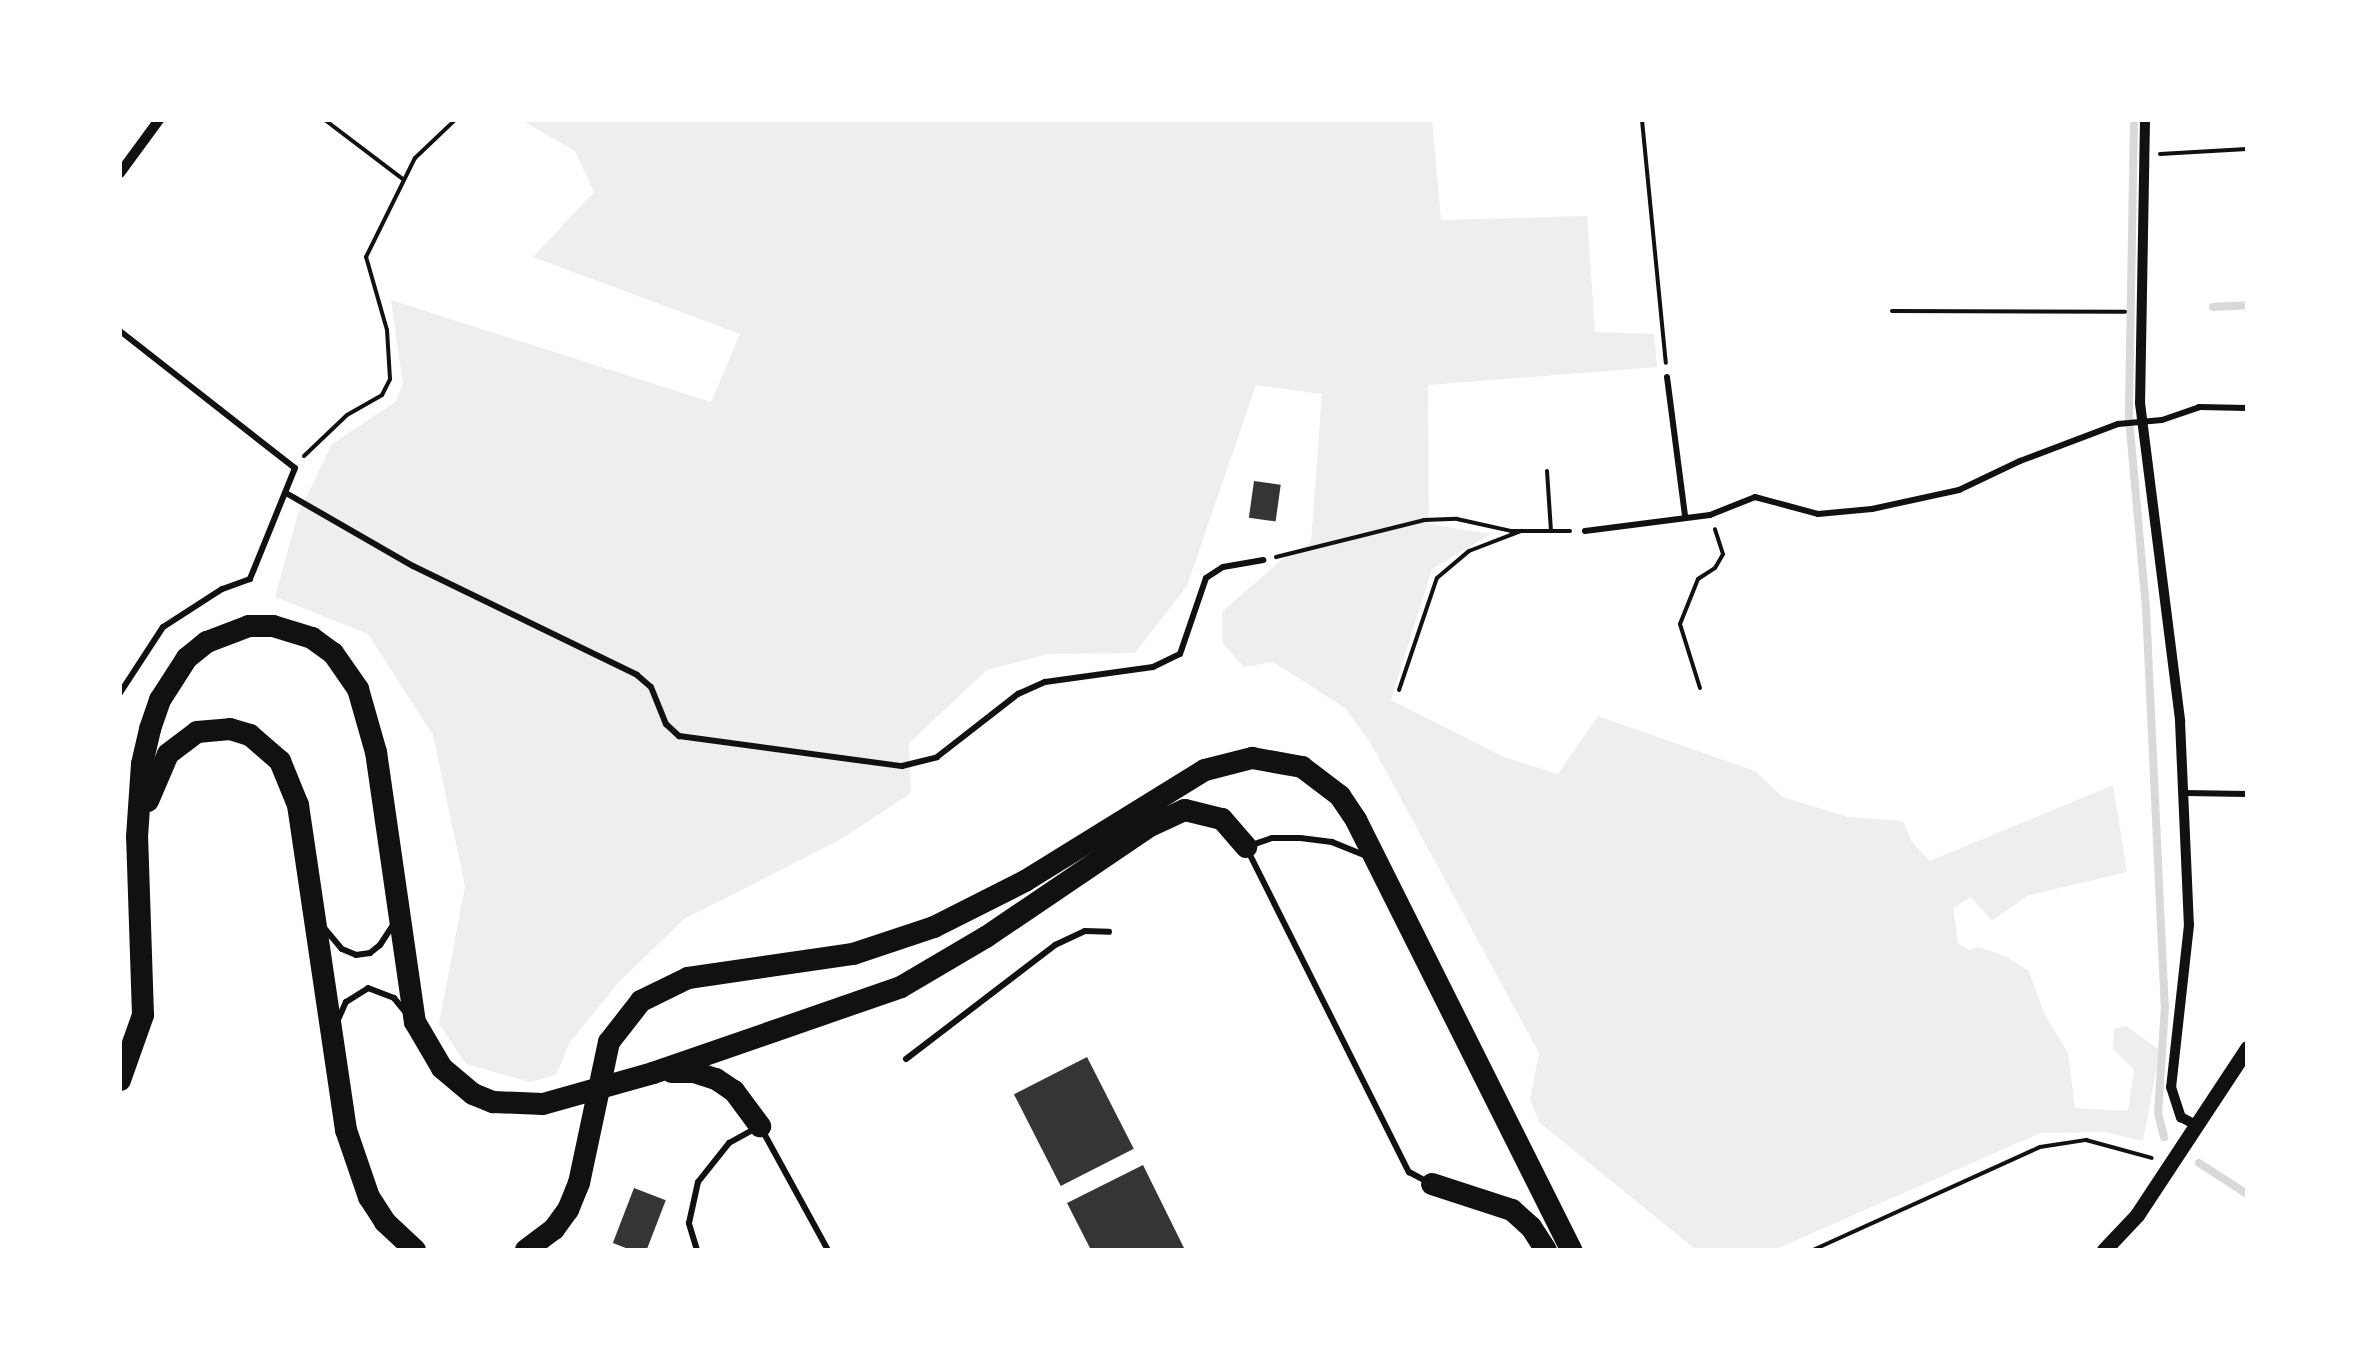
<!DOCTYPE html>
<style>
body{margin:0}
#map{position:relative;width:2367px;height:1370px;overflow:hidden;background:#fff;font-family:"Asap Condensed",sans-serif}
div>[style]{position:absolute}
.green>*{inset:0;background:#eee}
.stream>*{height:8px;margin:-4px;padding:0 4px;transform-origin:4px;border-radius:4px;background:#d9d9d9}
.building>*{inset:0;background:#353535;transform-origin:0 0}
.path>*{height:4px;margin:-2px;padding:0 2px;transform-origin:2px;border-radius:2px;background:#111}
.service>*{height:6px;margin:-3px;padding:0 3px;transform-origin:3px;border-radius:3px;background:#111}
.minor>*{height:10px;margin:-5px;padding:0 5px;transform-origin:5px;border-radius:5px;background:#111}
.tertiary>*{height:15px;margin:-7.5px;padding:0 7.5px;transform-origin:7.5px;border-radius:7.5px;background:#111}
.motorway>*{height:22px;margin:-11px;padding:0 11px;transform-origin:11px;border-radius:11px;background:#111}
span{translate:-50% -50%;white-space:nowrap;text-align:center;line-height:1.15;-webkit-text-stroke:8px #fff;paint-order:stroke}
.frame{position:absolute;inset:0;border:122px solid #fff;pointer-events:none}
</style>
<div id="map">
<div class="green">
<i style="clip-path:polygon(521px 120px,1432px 120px,1441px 220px,1587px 216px,1595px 332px,1654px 334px,1657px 367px,1428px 385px,1429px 524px,1491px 534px,1432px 569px,1391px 700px,1504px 757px,1558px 774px,1598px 716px,1755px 771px,1783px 797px,1848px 817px,1903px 821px,1912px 842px,1930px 861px,2113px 785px,2127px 872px,2027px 896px,1992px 921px,1971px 897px,1953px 908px,1958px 943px,1969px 950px,1979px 947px,2005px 956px,2029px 971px,2044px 1013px,2068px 1053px,2075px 1108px,2128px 1111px,2134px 1070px,2113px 1049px,2114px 1029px,2126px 1026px,2160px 1050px,2143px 1141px,2105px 1132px,2040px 1133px,1774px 1250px,1696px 1250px,1539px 1122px,1530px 1099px,1539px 1053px,1370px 742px,1345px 708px,1273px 662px,1244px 667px,1223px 644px,1222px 612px,1281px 560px,1311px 542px,1322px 394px,1256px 385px,1187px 586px,1135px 653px,1048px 654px,987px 670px,909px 743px,911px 793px,838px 841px,684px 919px,618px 983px,570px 1042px,556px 1075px,530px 1082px,466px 1064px,439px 1024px,465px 886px,433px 735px,368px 634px,275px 597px,298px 514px,332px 444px,395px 402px,403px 385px,391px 300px,711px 402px,740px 334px,533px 257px,594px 192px,575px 151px)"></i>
</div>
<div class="stream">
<i style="left:2134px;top:120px;width:298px;rotate:91deg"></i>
<i style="left:2129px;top:418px;width:191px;rotate:84.9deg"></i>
<i style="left:2146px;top:608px;width:398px;rotate:87.3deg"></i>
<i style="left:2165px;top:1006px;width:107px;rotate:93.7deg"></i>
<i style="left:2158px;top:1113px;width:25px;rotate:76deg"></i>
<i style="left:2213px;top:307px;width:34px;rotate:-3deg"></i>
<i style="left:2199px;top:1163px;width:57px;rotate:32.9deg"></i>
</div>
<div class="building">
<i style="left:1254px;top:481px;width:27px;height:37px;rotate:8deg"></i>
<i style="left:1087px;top:1057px;width:103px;height:82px;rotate:63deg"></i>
<i style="clip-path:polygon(1143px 1165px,1185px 1250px,1091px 1250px,1067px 1203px)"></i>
<i style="left:634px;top:1188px;width:34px;height:59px;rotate:21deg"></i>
</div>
<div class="path">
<i style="left:325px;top:120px;width:99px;rotate:37.2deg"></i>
<i style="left:1642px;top:120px;width:244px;rotate:84.4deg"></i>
<i style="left:2160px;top:154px;width:87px;rotate:-3.3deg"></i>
<i style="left:1892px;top:311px;width:233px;rotate:0.2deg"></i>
<i style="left:304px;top:456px;width:59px;rotate:-43.6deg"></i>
<i style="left:347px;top:415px;width:40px;rotate:-29.7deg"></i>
<i style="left:382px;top:395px;width:18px;rotate:-63deg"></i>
<i style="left:390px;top:379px;width:49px;rotate:-93.5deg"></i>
<i style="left:387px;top:330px;width:76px;rotate:-106deg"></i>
<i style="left:366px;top:257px;width:110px;rotate:-63.7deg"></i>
<i style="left:415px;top:158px;width:55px;rotate:-43.5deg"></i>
<i style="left:1547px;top:471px;width:60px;rotate:86.2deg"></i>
<i style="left:1276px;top:557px;width:153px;rotate:-14deg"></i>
<i style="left:1424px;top:520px;width:33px;rotate:-2deg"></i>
<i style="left:1457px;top:519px;width:55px;rotate:12.5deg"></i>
<i style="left:1511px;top:531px;width:59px"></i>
<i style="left:1700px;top:688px;width:67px;rotate:-107.4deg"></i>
<i style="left:1680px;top:624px;width:48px;rotate:-68.2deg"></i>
<i style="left:1698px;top:579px;width:20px;rotate:-33deg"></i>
<i style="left:1715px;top:568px;width:16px;rotate:-60deg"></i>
<i style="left:1723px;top:554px;width:26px;rotate:-108deg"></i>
<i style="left:1399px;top:690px;width:118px;rotate:-71.3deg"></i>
<i style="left:1437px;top:578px;width:42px;rotate:-40.2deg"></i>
<i style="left:1469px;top:551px;width:56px;rotate:-21deg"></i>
<i style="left:1813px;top:1250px;width:249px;rotate:-24.4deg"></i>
<i style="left:2040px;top:1147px;width:47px;rotate:-8.7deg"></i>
<i style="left:2086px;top:1140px;width:68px;rotate:15.3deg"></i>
</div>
<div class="service">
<i style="left:120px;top:331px;width:222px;rotate:38.1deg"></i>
<i style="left:295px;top:468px;width:120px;rotate:112.1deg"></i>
<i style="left:250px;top:579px;width:30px;rotate:160deg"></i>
<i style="left:222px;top:589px;width:70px;rotate:147.2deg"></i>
<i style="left:163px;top:627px;width:79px;rotate:123.1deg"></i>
<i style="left:1667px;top:377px;width:140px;rotate:82.6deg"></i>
<i style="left:286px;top:493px;width:146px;rotate:29.9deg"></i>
<i style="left:413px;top:566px;width:249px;rotate:25.9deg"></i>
<i style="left:637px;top:675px;width:18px;rotate:41deg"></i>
<i style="left:651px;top:687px;width:40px;rotate:68deg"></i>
<i style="left:666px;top:724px;width:18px;rotate:43deg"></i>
<i style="left:679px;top:736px;width:225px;rotate:7.7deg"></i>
<i style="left:902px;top:766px;width:36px;rotate:-14deg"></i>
<i style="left:937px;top:757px;width:103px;rotate:-37.9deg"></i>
<i style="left:1018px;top:694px;width:30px;rotate:-24deg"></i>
<i style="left:1045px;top:682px;width:109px;rotate:-7.9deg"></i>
<i style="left:1153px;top:667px;width:30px;rotate:-26deg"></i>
<i style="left:1180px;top:654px;width:80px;rotate:-71.1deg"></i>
<i style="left:1206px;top:578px;width:20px;rotate:-33deg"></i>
<i style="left:1223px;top:567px;width:41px;rotate:-9.9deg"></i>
<i style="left:1585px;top:531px;width:126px;rotate:-7.3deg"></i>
<i style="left:1710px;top:515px;width:48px;rotate:-21.8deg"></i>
<i style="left:1755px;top:497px;width:65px;rotate:15.1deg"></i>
<i style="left:1818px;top:514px;width:54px;rotate:-5.3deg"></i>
<i style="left:1872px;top:509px;width:89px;rotate:-12.3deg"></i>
<i style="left:1959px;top:490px;width:68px;rotate:-25.4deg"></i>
<i style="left:2020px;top:461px;width:105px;rotate:-20.7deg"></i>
<i style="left:2118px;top:424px;width:44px;rotate:-5.2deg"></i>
<i style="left:2162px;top:420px;width:39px;rotate:-19deg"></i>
<i style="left:2199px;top:407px;width:48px;rotate:1.2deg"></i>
<i style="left:2185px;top:793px;width:62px;rotate:0.9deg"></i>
<i style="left:1364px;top:855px;width:35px;rotate:-158deg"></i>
<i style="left:1332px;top:842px;width:32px;rotate:-173deg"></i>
<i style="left:1300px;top:838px;width:28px;rotate:180deg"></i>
<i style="left:1272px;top:838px;width:28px;rotate:161deg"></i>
<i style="left:1246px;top:847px;width:364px;rotate:63.4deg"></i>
<i style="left:1409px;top:1172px;width:21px;rotate:28deg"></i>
<i style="left:325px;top:929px;width:26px;rotate:50deg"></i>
<i style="left:342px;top:949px;width:15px;rotate:23deg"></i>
<i style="left:356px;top:955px;width:14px;rotate:-8deg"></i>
<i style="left:370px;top:953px;width:13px;rotate:-39deg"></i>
<i style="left:380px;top:945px;width:24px;rotate:-57deg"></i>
<i style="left:337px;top:1022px;width:22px;rotate:-66deg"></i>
<i style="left:346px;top:1002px;width:26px;rotate:-32deg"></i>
<i style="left:368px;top:988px;width:28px;rotate:21deg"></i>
<i style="left:394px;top:998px;width:21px;rotate:51deg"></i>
<i style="left:906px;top:1059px;width:188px;rotate:-37.4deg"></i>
<i style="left:1055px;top:945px;width:33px;rotate:-25deg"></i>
<i style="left:1085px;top:931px;width:24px;rotate:2deg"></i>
<i style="left:697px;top:1250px;width:28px;rotate:-107deg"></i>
<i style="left:689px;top:1223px;width:42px;rotate:-77.6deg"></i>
<i style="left:698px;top:1182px;width:50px;rotate:-51.5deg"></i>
<i style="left:729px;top:1143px;width:35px;rotate:-29deg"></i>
<i style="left:760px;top:1126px;width:141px;rotate:61.3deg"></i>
</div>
<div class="minor">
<i style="left:2145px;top:120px;width:283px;rotate:91deg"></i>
<i style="left:2140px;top:403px;width:321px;rotate:82.8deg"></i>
<i style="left:2180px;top:721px;width:204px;rotate:87.5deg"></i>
<i style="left:2189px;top:925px;width:163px;rotate:96.3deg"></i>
<i style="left:2171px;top:1087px;width:32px;rotate:72deg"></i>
<i style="left:2181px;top:1117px;width:18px;rotate:29deg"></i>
<i style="left:120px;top:173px;width:66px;rotate:-53.7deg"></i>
</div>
<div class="tertiary">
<i style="left:2104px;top:1250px;width:48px;rotate:-46.7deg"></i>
<i style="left:2137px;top:1215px;width:200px;rotate:-56.6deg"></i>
</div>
<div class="motorway">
<i style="left:148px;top:801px;width:51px;rotate:-66.9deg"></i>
<i style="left:168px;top:754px;width:36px;rotate:-37deg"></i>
<i style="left:197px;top:732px;width:33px;rotate:-5deg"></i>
<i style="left:230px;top:729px;width:21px;rotate:17deg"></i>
<i style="left:250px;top:735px;width:40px;rotate:41deg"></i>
<i style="left:280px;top:761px;width:48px;rotate:67.8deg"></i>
<i style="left:298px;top:805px;width:329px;rotate:81.6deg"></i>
<i style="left:346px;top:1130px;width:71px;rotate:71.1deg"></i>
<i style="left:369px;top:1197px;width:30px;rotate:57deg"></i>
<i style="left:385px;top:1222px;width:41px;rotate:43deg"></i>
<i style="left:672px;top:1072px;width:22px"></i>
<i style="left:694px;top:1072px;width:23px;rotate:18deg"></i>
<i style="left:716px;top:1079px;width:22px;rotate:34deg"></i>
<i style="left:734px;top:1091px;width:44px;rotate:53.4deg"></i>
<i style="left:120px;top:1080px;width:69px;rotate:-70.5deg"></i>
<i style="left:143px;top:1015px;width:178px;rotate:-91.9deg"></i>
<i style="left:137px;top:837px;width:73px;rotate:-86.1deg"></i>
<i style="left:142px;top:764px;width:36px;rotate:-77deg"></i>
<i style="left:150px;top:729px;width:31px;rotate:-71deg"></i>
<i style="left:160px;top:700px;width:50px;rotate:-57.3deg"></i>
<i style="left:187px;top:658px;width:26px;rotate:-39deg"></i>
<i style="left:207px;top:642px;width:45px;rotate:-20.9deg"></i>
<i style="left:249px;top:626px;width:24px"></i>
<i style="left:273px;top:626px;width:41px;rotate:17.1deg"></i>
<i style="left:312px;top:638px;width:26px;rotate:36deg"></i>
<i style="left:333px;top:653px;width:44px;rotate:55.2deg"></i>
<i style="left:358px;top:689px;width:66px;rotate:74.1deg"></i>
<i style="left:376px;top:752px;width:273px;rotate:81.8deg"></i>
<i style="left:415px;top:1022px;width:53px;rotate:59.6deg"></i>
<i style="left:442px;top:1068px;width:40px;rotate:40deg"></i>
<i style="left:473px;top:1094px;width:22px;rotate:22deg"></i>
<i style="left:493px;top:1102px;width:50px;rotate:2.3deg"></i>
<i style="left:543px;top:1104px;width:114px;rotate:-15.7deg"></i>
<i style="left:653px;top:1073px;width:262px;rotate:-19.1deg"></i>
<i style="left:901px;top:987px;width:99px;rotate:-30.5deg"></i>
<i style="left:986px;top:937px;width:198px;rotate:-34.1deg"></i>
<i style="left:1150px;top:826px;width:38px;rotate:-25deg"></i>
<i style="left:1185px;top:810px;width:38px;rotate:14deg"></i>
<i style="left:1222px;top:819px;width:37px;rotate:49deg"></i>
<i style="left:1432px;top:1184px;width:84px;rotate:18deg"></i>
<i style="left:1512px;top:1210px;width:25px;rotate:42deg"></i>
<i style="left:1531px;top:1227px;width:27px;rotate:57deg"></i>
<i style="left:526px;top:1250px;width:35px;rotate:-37deg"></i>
<i style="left:554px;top:1229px;width:24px;rotate:-54deg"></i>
<i style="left:568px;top:1210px;width:29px;rotate:-68deg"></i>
<i style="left:579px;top:1183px;width:144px;rotate:-78deg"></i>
<i style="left:609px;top:1042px;width:52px;rotate:-52deg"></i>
<i style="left:641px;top:1001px;width:52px;rotate:-26.1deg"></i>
<i style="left:688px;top:978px;width:167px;rotate:-8.3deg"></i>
<i style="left:853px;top:954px;width:85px;rotate:-18.4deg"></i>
<i style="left:934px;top:927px;width:102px;rotate:-26.8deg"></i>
<i style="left:1025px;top:881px;width:211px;rotate:-31.7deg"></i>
<i style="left:1205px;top:770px;width:49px;rotate:-14.3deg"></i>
<i style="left:1252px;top:758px;width:51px;rotate:10.2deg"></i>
<i style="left:1302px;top:767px;width:48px;rotate:37.3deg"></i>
<i style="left:1340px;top:796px;width:29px;rotate:56deg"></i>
<i style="left:1356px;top:820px;width:481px;rotate:63.4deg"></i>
</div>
<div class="frame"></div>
</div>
